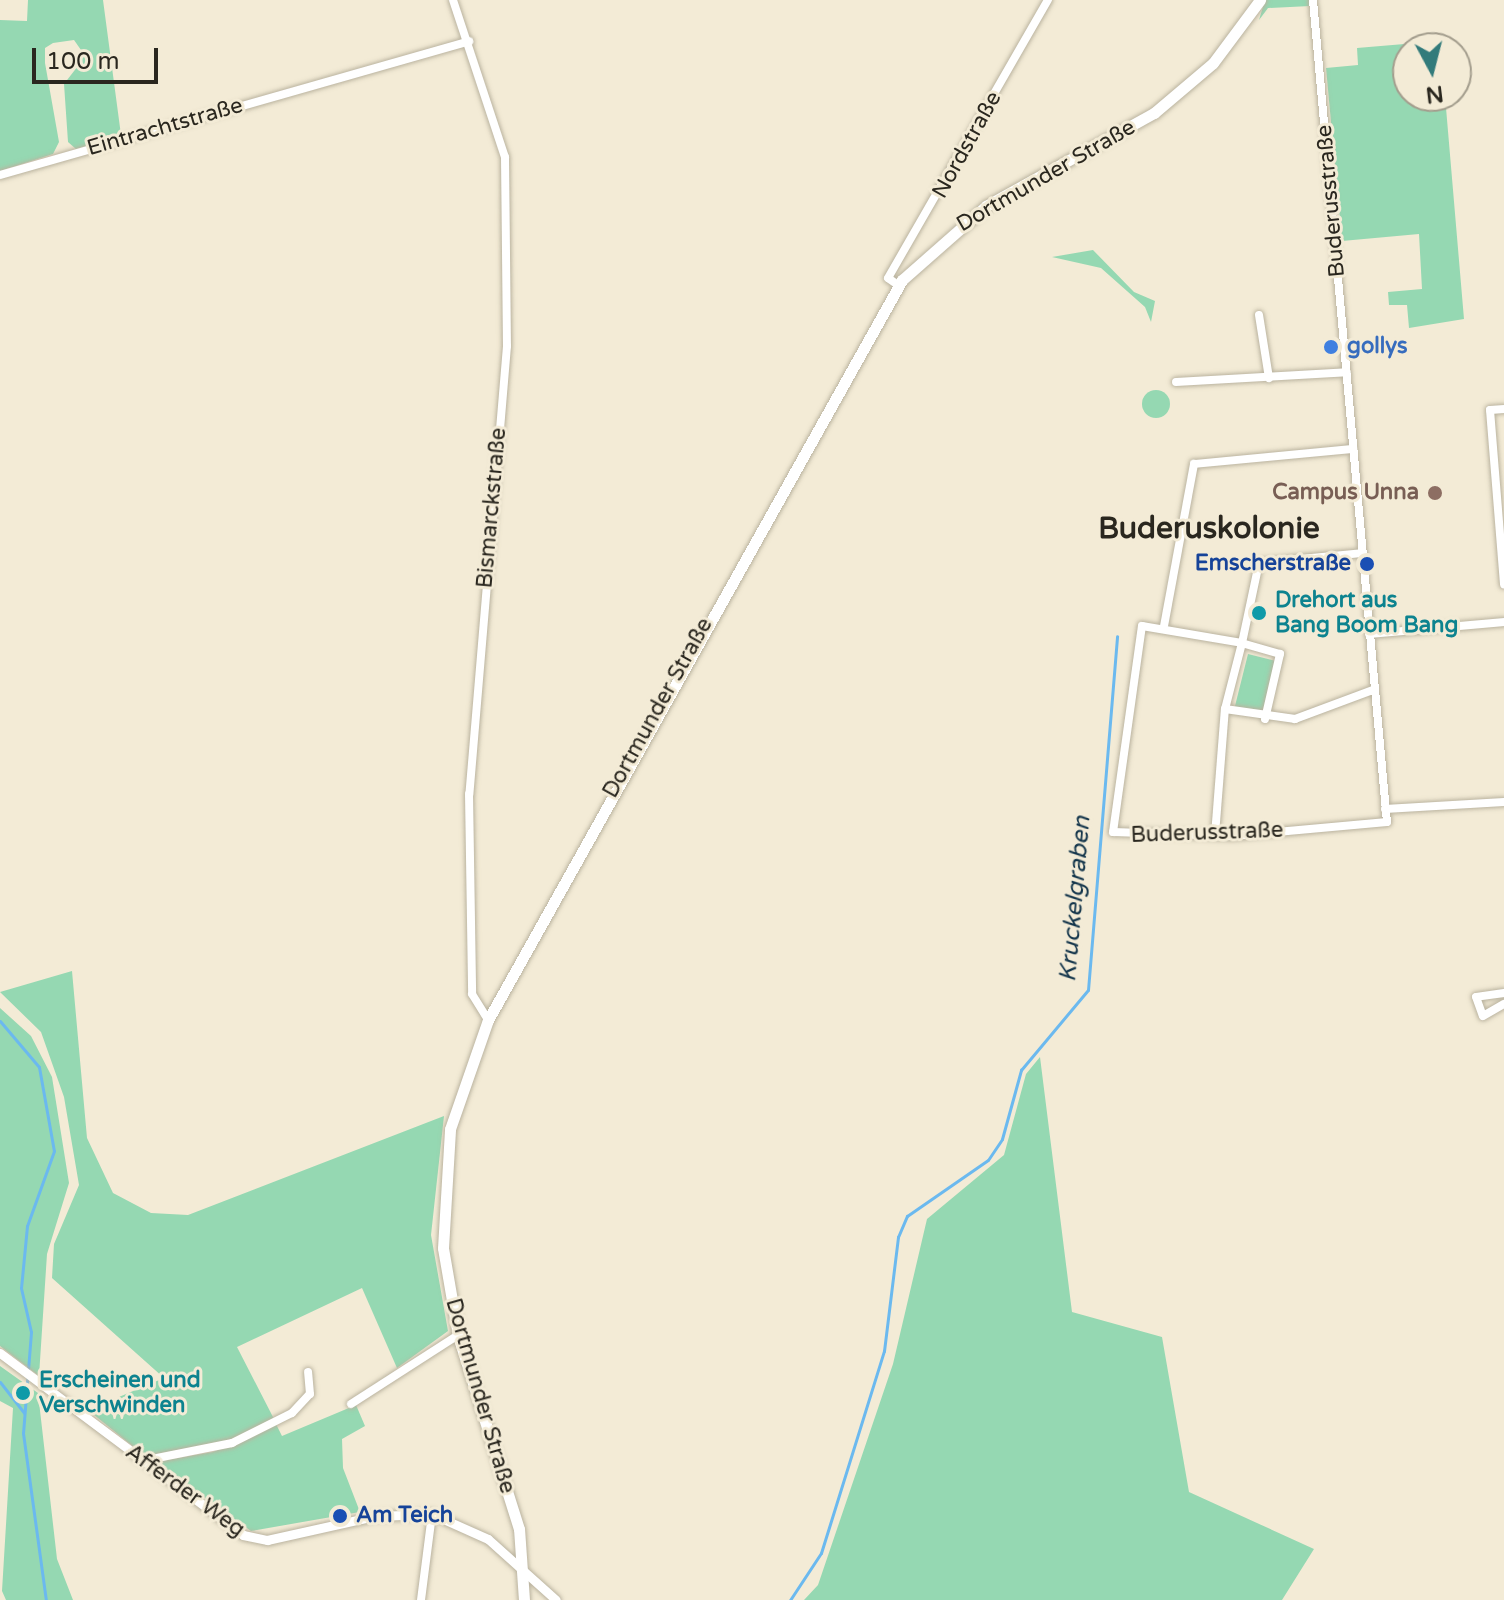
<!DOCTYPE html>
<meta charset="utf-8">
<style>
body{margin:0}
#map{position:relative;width:1504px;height:1600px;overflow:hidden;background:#f3ebd6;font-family:"Varela Round",sans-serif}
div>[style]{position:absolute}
.green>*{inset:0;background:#95d8b2;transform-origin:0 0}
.round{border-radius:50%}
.stream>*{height:3px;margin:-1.5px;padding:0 1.5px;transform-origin:1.5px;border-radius:1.5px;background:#6bb9ef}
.roads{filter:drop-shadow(0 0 2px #bab39f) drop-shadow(0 0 2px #bab39f)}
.minor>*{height:8px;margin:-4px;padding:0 4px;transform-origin:4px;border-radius:4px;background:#fff}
.tertiary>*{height:9px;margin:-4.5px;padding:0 4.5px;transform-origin:4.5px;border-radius:4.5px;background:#fff}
.secondary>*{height:11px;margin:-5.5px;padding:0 5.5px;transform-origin:5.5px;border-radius:5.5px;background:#fff}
.dots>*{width:22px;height:22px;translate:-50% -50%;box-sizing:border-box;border:4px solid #f3ebd6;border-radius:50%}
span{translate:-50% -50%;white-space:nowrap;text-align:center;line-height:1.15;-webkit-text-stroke:6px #f3ebd6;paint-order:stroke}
.street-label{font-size:22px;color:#2a271f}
.shop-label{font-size:22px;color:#366cbe;font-weight:700}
.left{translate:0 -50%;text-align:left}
.education-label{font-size:22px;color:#785e54;font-weight:700}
.right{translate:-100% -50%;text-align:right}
.transit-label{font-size:22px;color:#164399;font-weight:700}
.culture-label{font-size:22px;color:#0d838f;font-weight:700}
.water-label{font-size:24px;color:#12344a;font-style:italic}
.district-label{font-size:30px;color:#2a271f;font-weight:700}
.north{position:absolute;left:1392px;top:32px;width:80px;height:80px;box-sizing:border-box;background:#f3ebd6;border:2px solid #a39d8d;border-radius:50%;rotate:173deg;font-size:22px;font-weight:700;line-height:32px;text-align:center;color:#2a271f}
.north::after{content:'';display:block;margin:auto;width:28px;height:36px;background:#327b7b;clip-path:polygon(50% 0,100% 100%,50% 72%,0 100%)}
.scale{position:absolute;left:32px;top:48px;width:126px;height:36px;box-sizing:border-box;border:4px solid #2a271f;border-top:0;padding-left:10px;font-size:24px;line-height:28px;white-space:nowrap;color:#2a271f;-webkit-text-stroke:6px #f3ebd6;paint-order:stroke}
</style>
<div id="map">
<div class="green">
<i style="clip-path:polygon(28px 0,103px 0,121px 135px,76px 149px,68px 142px,64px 84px,81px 62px,81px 50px,74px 40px,53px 43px,45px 48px,45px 63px,59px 142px,53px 154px,0 171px,0 20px,27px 21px)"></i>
<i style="clip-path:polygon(1265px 0,1309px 0,1310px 6px,1268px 8px,1259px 20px)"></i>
<i style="clip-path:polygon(1440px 41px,1440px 48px,1408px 48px,1408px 96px,1445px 96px,1464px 319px,1409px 328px,1407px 305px,1389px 305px,1388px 292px,1422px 289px,1419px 234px,1342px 241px,1326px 68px,1358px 65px,1357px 48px)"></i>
<i style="clip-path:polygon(1093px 250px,1134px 292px,1155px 301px,1151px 322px,1145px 307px,1101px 268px,1052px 257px)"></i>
<i class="round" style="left:1142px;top:390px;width:28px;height:28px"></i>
<i style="left:1248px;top:654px;width:29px;height:55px;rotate:14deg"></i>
<i style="clip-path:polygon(72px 971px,87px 1138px,113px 1193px,151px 1213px,188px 1215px,444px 1116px,431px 1235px,448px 1331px,397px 1368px,362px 1288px,237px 1347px,274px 1419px,228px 1441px,145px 1456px,88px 1410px,164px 1378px,52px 1278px,54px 1244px,79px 1185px,64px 1097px,41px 1032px,0 992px)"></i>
<i style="clip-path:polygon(0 1008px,31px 1036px,52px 1077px,69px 1183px,47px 1254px,39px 1376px,0 1346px)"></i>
<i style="clip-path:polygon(1040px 1057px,1072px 1312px,1162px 1337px,1189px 1492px,1314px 1549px,1282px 1600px,804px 1600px,818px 1585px,893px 1364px,927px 1219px,1004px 1155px,1026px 1074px)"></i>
<i style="clip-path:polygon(0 1366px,38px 1393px,57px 1559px,73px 1600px,6px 1600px,2px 1591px,13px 1408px,0 1401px)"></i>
<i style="clip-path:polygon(356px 1405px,365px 1426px,342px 1439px,343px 1468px,360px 1512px,251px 1531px,155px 1462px,213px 1452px,276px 1424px,282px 1436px)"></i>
</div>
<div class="stream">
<i style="left:0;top:1021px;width:60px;rotate:49.7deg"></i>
<i style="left:39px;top:1067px;width:85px;rotate:79.9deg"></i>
<i style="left:54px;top:1151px;width:80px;rotate:109.8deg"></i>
<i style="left:27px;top:1226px;width:62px;rotate:95.5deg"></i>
<i style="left:21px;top:1288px;width:45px;rotate:77.2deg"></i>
<i style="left:31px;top:1332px;width:101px;rotate:94.5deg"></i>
<i style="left:23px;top:1433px;width:169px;rotate:82.2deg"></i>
<i style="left:0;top:1382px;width:39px;rotate:52deg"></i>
<i style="left:790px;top:1600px;width:56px;rotate:-56.6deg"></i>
<i style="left:821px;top:1553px;width:212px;rotate:-72.7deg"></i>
<i style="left:884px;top:1351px;width:115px;rotate:-83deg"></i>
<i style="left:898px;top:1237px;width:23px;rotate:-67deg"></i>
<i style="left:907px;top:1216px;width:98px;rotate:-34.7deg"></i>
<i style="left:988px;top:1160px;width:25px;rotate:-56deg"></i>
<i style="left:1002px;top:1139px;width:72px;rotate:-74.6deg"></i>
<i style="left:1021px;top:1070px;width:104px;rotate:-50.1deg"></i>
<i style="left:1088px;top:990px;width:355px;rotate:-85.3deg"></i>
</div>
<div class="roads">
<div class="minor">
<i style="left:453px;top:0;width:165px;rotate:71.7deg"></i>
<i style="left:505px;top:157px;width:189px;rotate:89.4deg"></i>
<i style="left:507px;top:346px;width:450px;rotate:94.8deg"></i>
<i style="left:469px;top:794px;width:200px;rotate:89.1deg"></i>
<i style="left:472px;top:994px;width:31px;rotate:58deg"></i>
<i style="left:1313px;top:0;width:825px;rotate:84.86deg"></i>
<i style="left:1387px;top:822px;width:155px;rotate:174.8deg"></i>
<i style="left:1233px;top:836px;width:120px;rotate:-178.1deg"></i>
<i style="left:1113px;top:832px;width:208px;rotate:-82deg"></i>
<i style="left:1142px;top:626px;width:101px;rotate:9.6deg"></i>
<i style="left:1242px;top:643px;width:68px;rotate:104.4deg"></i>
<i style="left:1225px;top:709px;width:71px;rotate:8.1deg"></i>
<i style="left:1295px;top:719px;width:83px;rotate:-20.4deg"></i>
<i style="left:0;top:175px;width:488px;rotate:-15.9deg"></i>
<i style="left:898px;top:285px;width:12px;rotate:-145deg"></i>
<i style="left:888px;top:278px;width:321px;rotate:-60.1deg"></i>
<i style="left:1259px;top:315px;width:64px;rotate:81deg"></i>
<i style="left:1176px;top:382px;width:171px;rotate:-3.3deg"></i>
<i style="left:1504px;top:409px;width:14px;rotate:176deg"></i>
<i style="left:1490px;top:410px;width:175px;rotate:85.4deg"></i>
<i style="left:1164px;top:626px;width:165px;rotate:-79.5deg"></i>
<i style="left:1194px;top:464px;width:160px;rotate:-5.4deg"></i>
<i style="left:1369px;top:634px;width:136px;rotate:-5.1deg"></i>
<i style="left:1265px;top:719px;width:67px;rotate:-77deg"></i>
<i style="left:1280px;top:654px;width:40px;rotate:-164deg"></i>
<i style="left:1242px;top:643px;width:82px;rotate:-78deg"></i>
<i style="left:1259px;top:563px;width:103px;rotate:-5.5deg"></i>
<i style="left:1385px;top:809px;width:119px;rotate:-3.4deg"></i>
<i style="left:1215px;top:835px;width:126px;rotate:-85.5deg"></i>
<i style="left:1504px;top:993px;width:28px;rotate:172deg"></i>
<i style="left:1476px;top:997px;width:20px;rotate:70deg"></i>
<i style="left:1483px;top:1016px;width:24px;rotate:-30deg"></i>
<i style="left:351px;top:1404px;width:127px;rotate:-32.8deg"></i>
<i style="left:142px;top:1461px;width:92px;rotate:-11.3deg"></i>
<i style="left:232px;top:1443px;width:67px;rotate:-26.6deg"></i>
<i style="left:292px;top:1413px;width:26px;rotate:-47deg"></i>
<i style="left:310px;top:1394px;width:22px;rotate:-95deg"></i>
<i style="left:421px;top:1600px;width:87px;rotate:-82.7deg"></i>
</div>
<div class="tertiary">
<i style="left:0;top:1353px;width:304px;rotate:36.8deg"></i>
<i style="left:243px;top:1535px;width:25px;rotate:12deg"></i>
<i style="left:267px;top:1540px;width:111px;rotate:-12.5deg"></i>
<i style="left:375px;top:1516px;width:57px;rotate:-2deg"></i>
<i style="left:432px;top:1514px;width:61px;rotate:24.1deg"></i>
<i style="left:488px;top:1539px;width:91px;rotate:41.9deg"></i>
</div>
<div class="secondary">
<i style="left:524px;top:1600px;width:71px;rotate:-94deg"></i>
<i style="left:519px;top:1529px;width:203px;rotate:-107.5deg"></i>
<i style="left:458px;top:1335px;width:88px;rotate:-99.8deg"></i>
<i style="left:443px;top:1248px;width:119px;rotate:-86.6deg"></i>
<i style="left:450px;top:1129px;width:115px;rotate:-70.8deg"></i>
<i style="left:488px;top:1020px;width:848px;rotate:-60.77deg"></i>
<i style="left:902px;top:280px;width:112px;rotate:-41.4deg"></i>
<i style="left:986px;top:206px;width:192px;rotate:-29deg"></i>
<i style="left:1154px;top:113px;width:77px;rotate:-40.3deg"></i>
<i style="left:1213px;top:63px;width:79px;rotate:-53.3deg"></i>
</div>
</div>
<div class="dots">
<i style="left:1331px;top:347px;background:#3f7fe0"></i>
<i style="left:1435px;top:493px;background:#8d6e63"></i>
<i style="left:1367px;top:564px;background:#1a4fb4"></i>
<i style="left:1259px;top:613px;background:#0f9aa8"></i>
<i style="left:23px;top:1393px;background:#0f9aa8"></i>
<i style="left:340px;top:1516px;background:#1a4fb4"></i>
</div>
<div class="street-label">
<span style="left:165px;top:127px;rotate:-16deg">Eintrachtstraße</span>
<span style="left:967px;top:145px;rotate:-61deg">Nordstraße</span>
<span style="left:1046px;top:176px;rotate:-30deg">Dortmunder Straße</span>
<span style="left:1331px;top:201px;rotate:-95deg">Buderusstraße</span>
<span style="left:492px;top:508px;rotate:-85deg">Bismarckstraße</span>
<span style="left:658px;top:708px;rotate:-61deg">Dortmunder Straße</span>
<span style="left:1207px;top:833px;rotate:-2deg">Buderusstraße</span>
<span style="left:480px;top:1396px;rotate:74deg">Dortmunder Straße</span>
<span style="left:185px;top:1491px;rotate:36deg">Afferder Weg</span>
</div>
<div class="shop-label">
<span class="left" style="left:1347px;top:347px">gollys</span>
</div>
<div class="education-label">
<span class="right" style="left:1419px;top:493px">Campus Unna</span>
</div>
<div class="transit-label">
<span class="right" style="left:1351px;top:564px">Emscherstraße</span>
<span class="left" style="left:356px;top:1516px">Am Teich</span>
</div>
<div class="culture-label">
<span class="left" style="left:1275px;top:613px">Drehort aus<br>Bang Boom Bang</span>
<span class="left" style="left:39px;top:1393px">Erscheinen und<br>Verschwinden</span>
</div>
<div class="water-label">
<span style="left:1075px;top:899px;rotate:-85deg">Kruckelgraben</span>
</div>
<div class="district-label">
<span style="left:1209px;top:529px">Buderuskolonie</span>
</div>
<div class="north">N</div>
<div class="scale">100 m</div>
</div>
